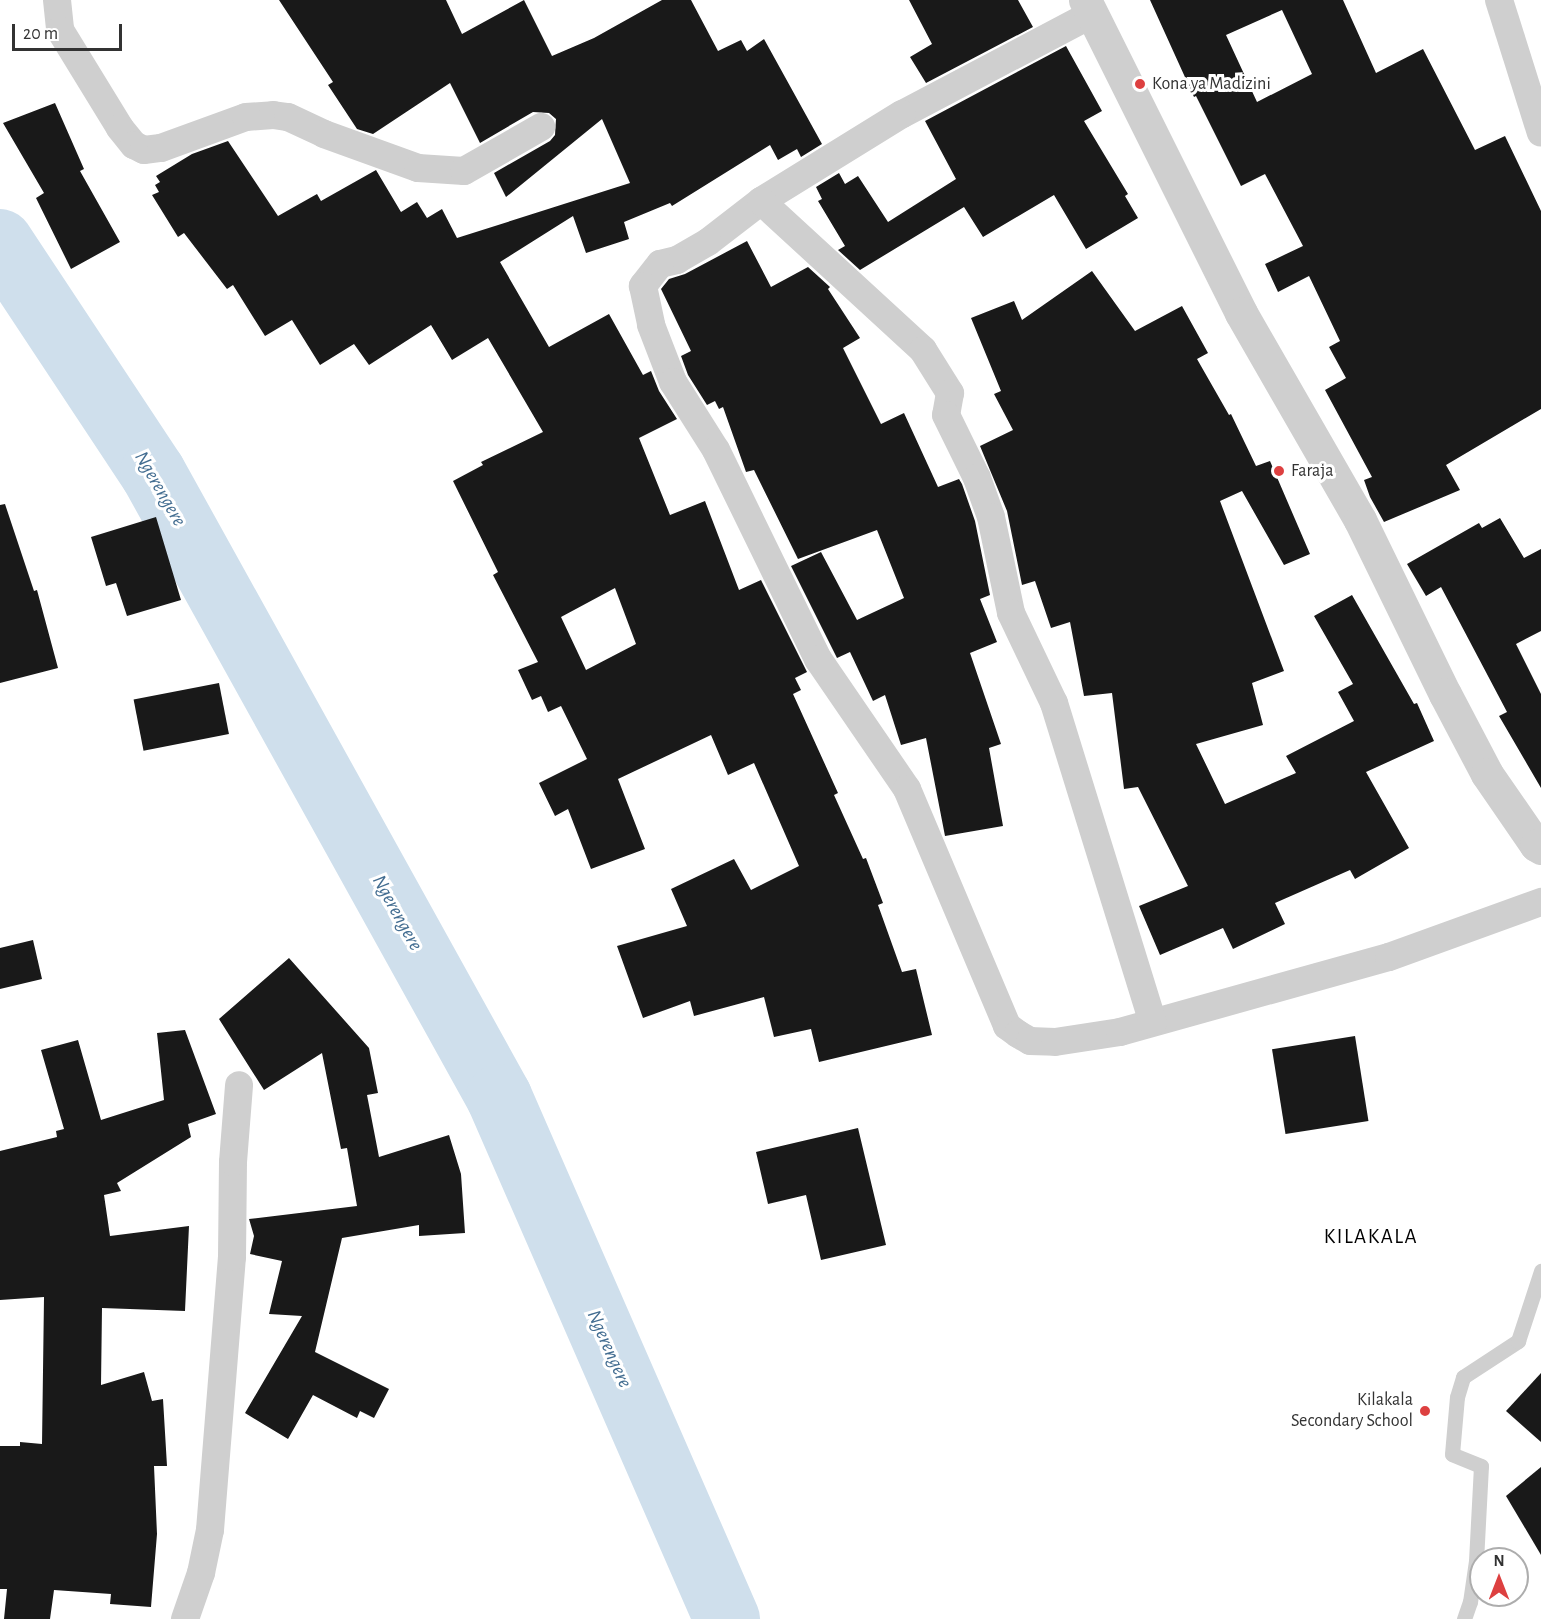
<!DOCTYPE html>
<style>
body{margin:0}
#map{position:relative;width:1541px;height:1619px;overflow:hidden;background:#fff;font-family:"Alegreya Sans",sans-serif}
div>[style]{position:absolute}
.river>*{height:66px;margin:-33px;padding:0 33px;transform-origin:33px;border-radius:33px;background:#cfdfec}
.building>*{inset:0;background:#191919;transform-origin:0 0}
.service>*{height:15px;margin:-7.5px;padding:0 7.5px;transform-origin:7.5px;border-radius:7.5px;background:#cfcfcf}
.minor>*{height:28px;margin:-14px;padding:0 14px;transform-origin:14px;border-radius:14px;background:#cfcfcf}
.tertiary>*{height:33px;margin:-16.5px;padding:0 16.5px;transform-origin:16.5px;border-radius:16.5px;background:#cfcfcf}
.dots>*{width:16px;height:16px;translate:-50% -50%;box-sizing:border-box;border:3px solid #fff;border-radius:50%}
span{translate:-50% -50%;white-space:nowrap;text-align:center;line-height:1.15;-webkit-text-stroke:6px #fff;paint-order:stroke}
.poi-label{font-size:18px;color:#323232}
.left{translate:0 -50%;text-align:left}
.right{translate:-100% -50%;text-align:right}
.water-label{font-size:20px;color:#436d91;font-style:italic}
.quarter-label{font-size:21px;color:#000;letter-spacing:1.5px}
.north{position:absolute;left:1469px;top:1547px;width:60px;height:60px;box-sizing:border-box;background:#fff;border:2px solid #adadad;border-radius:50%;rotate:0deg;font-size:16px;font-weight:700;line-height:24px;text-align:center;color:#323232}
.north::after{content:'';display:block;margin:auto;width:21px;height:27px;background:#dd4040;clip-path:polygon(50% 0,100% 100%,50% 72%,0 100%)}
.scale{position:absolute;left:12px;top:24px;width:110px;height:27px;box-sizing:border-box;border:3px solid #323232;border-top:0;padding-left:8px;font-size:18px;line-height:21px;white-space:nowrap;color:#323232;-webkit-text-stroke:4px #fff;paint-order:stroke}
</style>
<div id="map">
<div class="river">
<i style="left:0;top:242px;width:277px;rotate:56.5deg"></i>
<i style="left:153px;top:473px;width:714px;rotate:60.99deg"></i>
<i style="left:499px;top:1097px;width:570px;rotate:66.41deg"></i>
</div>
<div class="building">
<i style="clip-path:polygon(evenodd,279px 0,446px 0,462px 34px,524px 0,552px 56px,594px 38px,662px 0,691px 0,718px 51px,741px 40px,747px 51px,764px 39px,822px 144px,801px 157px,797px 149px,778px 160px,770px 145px,672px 206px,670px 203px,624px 222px,629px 239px,586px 253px,573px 216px,500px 262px,549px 347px,609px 314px,643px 375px,651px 371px,659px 391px,677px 419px,639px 438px,670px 515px,705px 501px,739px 590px,761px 580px,807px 672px,795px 678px,801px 690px,793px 694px,838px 793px,834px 795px,863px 859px,866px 858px,883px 903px,878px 905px,902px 972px,916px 969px,932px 1035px,819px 1062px,811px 1029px,774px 1037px,764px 997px,694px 1016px,690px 1001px,643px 1018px,617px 946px,687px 926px,671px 889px,734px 859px,751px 890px,799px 866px,754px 763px,728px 775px,711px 735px,618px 779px,645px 849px,591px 869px,568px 809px,555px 816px,539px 783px,587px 759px,561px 706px,548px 712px,541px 696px,532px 700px,518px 670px,538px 662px,493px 575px,498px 572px,453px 481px,483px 465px,481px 462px,543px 432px,488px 338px,452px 360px,431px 325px,369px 365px,354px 344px,320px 365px,292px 320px,265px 336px,233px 285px,227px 289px,184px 233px,178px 237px,152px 195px,159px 192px,155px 185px,160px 182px,156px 176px,192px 154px,228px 141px,278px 216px,317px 194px,321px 201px,376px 170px,401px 212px,417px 202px,427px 218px,442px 209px,457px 238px,630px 183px,602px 119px,506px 197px,494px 173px,550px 141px,555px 135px,556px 119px,549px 113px,533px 112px,480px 143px,450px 83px,373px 134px,357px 129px,328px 85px,333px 82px,279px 0,615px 588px,636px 644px,586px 670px,561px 617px,615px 588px)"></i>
<i style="clip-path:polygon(909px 0,1018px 0,1033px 27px,926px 83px,910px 57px,932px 44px)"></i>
<i style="clip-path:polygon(evenodd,1150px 0,1343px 0,1376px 73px,1423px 49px,1475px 150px,1505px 136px,1541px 211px,1541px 409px,1446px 465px,1460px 490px,1384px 522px,1370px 497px,1364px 480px,1372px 477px,1325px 390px,1346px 378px,1329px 347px,1340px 341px,1309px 276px,1278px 292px,1265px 264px,1303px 246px,1265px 174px,1241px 186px,1196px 96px,1194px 97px,1150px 0,1282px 10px,1312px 74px,1257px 102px,1226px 35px,1282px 10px)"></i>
<i style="clip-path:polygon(1066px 46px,1102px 111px,1084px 121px,1128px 194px,1125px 196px,1138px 218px,1086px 249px,1054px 195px,983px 237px,964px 207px,860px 270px,838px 250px,845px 246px,818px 201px,822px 199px,816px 187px,839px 173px,845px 184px,858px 176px,888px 222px,956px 179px,925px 121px)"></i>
<i style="clip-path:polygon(55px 103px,84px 169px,80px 171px,120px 242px,71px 269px,36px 198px,44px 193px,3px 123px)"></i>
<i style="clip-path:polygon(747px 241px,771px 287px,808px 267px,830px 287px,828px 289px,860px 338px,843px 348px,881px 424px,904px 413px,938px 487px,959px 479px,962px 484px,975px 521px,990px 595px,980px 599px,997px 642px,970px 653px,1001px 744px,989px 748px,1003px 826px,945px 836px,926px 738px,901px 745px,885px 695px,873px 701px,850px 652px,837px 658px,791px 566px,821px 552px,857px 620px,904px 598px,877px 530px,798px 559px,754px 470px,746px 472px,723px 407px,719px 409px,715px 401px,707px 405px,688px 375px,681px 356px,691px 351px,661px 289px,669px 279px,685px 274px)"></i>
<i style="clip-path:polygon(1092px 271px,1135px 331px,1182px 306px,1208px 353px,1197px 359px,1229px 415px,1231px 414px,1256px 466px,1270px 461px,1310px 554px,1284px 565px,1242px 491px,1220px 501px,1284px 671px,1252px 683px,1263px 725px,1196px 744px,1225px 804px,1296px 773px,1286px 756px,1354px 721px,1338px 692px,1353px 684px,1314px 616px,1352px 595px,1414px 704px,1417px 703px,1434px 741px,1366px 772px,1409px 848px,1355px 879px,1350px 870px,1275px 903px,1285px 924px,1233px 949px,1223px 928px,1160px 955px,1139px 906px,1188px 886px,1138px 787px,1124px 789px,1112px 693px,1084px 696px,1070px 622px,1051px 628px,1035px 581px,1022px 585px,1007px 511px,980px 446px,1013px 430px,994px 394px,1001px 391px,971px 318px,1014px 301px,1022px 320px)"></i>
<i style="clip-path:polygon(5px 504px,34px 591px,37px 590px,58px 668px,0 683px,0 505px)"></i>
<i style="clip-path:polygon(156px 517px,181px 600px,127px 616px,116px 583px,106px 586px,91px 537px)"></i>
<i style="clip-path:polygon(1500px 518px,1524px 558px,1541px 549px,1541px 631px,1516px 644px,1541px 694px,1541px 788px,1499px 716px,1507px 712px,1441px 587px,1426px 596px,1407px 564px,1479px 523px,1482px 528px)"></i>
<i style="left:219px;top:683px;width:52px;height:87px;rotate:79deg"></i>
<i style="clip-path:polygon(33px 940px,42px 979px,0 989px,0 948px)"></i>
<i style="clip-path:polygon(289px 958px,369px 1048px,378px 1093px,367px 1095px,379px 1157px,449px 1135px,461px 1174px,465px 1233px,419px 1236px,419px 1225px,342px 1238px,315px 1352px,389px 1389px,374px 1418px,360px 1411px,357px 1418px,313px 1395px,288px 1439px,245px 1413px,302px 1316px,269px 1314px,282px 1261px,250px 1254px,254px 1236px,249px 1219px,357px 1206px,347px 1148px,341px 1149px,322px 1053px,264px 1090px,219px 1019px)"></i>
<i style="clip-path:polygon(185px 1030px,216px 1114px,188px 1124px,191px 1137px,117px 1183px,121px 1191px,104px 1195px,110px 1236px,189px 1226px,185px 1311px,102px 1308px,101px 1385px,144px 1372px,152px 1401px,163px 1399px,167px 1466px,154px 1466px,157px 1534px,151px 1607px,110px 1604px,111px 1594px,54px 1590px,50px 1619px,4px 1619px,7px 1589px,0 1589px,0 1446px,20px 1446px,20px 1442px,42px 1444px,44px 1297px,0 1300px,0 1151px,57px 1137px,56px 1131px,64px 1129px,41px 1050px,78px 1040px,101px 1120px,164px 1100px,157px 1033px)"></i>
<i style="left:1355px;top:1036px;width:86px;height:84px;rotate:81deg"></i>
<i style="clip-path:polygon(858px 1128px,886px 1245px,821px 1260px,806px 1195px,768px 1204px,756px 1152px)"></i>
<i style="clip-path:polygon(1541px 1373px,1541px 1442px,1506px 1411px)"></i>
<i style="clip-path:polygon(1541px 1467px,1541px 1555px,1506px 1496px)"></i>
</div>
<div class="service">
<i style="left:1464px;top:1619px;width:18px;rotate:-71deg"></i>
<i style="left:1470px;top:1602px;width:41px;rotate:-81.7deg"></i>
<i style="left:1476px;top:1561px;width:95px;rotate:-87deg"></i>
<i style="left:1481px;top:1466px;width:31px;rotate:-158deg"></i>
<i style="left:1452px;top:1454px;width:57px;rotate:-85deg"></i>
<i style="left:1457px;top:1397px;width:21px;rotate:-73deg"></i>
<i style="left:1463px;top:1377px;width:66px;rotate:-33.2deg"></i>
<i style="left:1518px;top:1341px;width:74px;rotate:-71.8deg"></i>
</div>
<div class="minor">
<i style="left:57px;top:0;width:30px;rotate:84deg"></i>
<i style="left:60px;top:30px;width:115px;rotate:58.5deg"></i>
<i style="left:120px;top:128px;width:22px;rotate:51deg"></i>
<i style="left:134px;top:145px;width:11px;rotate:27deg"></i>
<i style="left:144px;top:150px;width:17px;rotate:-7deg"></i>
<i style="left:161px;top:148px;width:90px;rotate:-20deg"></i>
<i style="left:246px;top:117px;width:27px;rotate:-4deg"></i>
<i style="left:273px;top:115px;width:15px;rotate:8deg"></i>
<i style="left:288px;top:117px;width:40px;rotate:25deg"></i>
<i style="left:324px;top:134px;width:100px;rotate:19.9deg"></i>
<i style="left:418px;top:168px;width:46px;rotate:3.7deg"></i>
<i style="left:464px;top:171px;width:89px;rotate:-29.7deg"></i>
<i style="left:1499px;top:0;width:139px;rotate:72.5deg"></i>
<i style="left:1092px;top:14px;width:215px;rotate:152.2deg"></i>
<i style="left:902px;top:114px;width:166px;rotate:148.3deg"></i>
<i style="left:761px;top:201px;width:67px;rotate:142.3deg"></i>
<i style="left:708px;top:242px;width:36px;rotate:150deg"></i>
<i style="left:677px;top:260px;width:17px;rotate:167deg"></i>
<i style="left:660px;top:264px;width:28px;rotate:128deg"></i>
<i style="left:643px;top:286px;width:40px;rotate:78deg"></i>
<i style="left:651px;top:325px;width:61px;rotate:68.9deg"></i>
<i style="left:673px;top:382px;width:80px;rotate:57.7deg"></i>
<i style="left:716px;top:450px;width:233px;rotate:64deg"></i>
<i style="left:818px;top:659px;width:158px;rotate:55.6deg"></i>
<i style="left:907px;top:789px;width:257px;rotate:67.1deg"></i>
<i style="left:1007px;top:1026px;width:14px;rotate:36deg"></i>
<i style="left:1018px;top:1034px;width:14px;rotate:30deg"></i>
<i style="left:1030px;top:1041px;width:25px;rotate:2deg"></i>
<i style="left:1055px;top:1042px;width:66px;rotate:-8.7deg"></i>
<i style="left:1120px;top:1032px;width:279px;rotate:-15.6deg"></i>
<i style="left:1389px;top:957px;width:162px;rotate:-19.9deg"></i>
<i style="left:761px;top:201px;width:220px;rotate:42.6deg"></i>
<i style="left:923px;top:350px;width:51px;rotate:57.9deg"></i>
<i style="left:950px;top:393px;width:22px;rotate:100deg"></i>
<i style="left:946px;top:415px;width:70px;rotate:63.8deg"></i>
<i style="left:977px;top:478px;width:41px;rotate:70.3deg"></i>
<i style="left:991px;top:517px;width:98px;rotate:78.2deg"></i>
<i style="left:1011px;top:613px;width:100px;rotate:64.5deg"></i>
<i style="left:1054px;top:703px;width:334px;rotate:72.8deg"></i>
<i style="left:185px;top:1619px;width:49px;rotate:-70.8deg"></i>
<i style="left:201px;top:1573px;width:44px;rotate:-78.2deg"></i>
<i style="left:210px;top:1530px;width:274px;rotate:-85.4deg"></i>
<i style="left:232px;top:1257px;width:95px;rotate:-89.4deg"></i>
<i style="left:233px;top:1162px;width:77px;rotate:-85.5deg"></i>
</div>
<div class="tertiary">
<i style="left:1085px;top:0;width:350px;rotate:63.5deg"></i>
<i style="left:1241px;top:313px;width:239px;rotate:60.1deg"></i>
<i style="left:1360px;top:520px;width:194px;rotate:64deg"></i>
<i style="left:1445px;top:694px;width:90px;rotate:62.3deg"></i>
<i style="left:1487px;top:774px;width:86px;rotate:55.4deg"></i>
<i style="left:1536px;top:845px;width:6px;rotate:31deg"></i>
</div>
<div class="dots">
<i style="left:1140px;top:84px;background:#dd4040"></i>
<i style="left:1279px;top:471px;background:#dd4040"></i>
<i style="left:1425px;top:1411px;background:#dd4040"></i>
</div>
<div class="poi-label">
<span class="left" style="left:1152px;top:84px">Kona ya Madizini</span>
<span class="left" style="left:1291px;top:471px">Faraja</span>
<span class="right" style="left:1413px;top:1411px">Kilakala<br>Secondary School</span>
</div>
<div class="water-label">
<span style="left:160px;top:489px;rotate:60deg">Ngerengere</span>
<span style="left:397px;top:913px;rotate:61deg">Ngerengere</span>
<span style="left:609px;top:1349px;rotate:66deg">Ngerengere</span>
</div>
<div class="quarter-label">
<span style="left:1371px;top:1237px">KILAKALA</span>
</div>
<div class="north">N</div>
<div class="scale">20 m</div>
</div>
